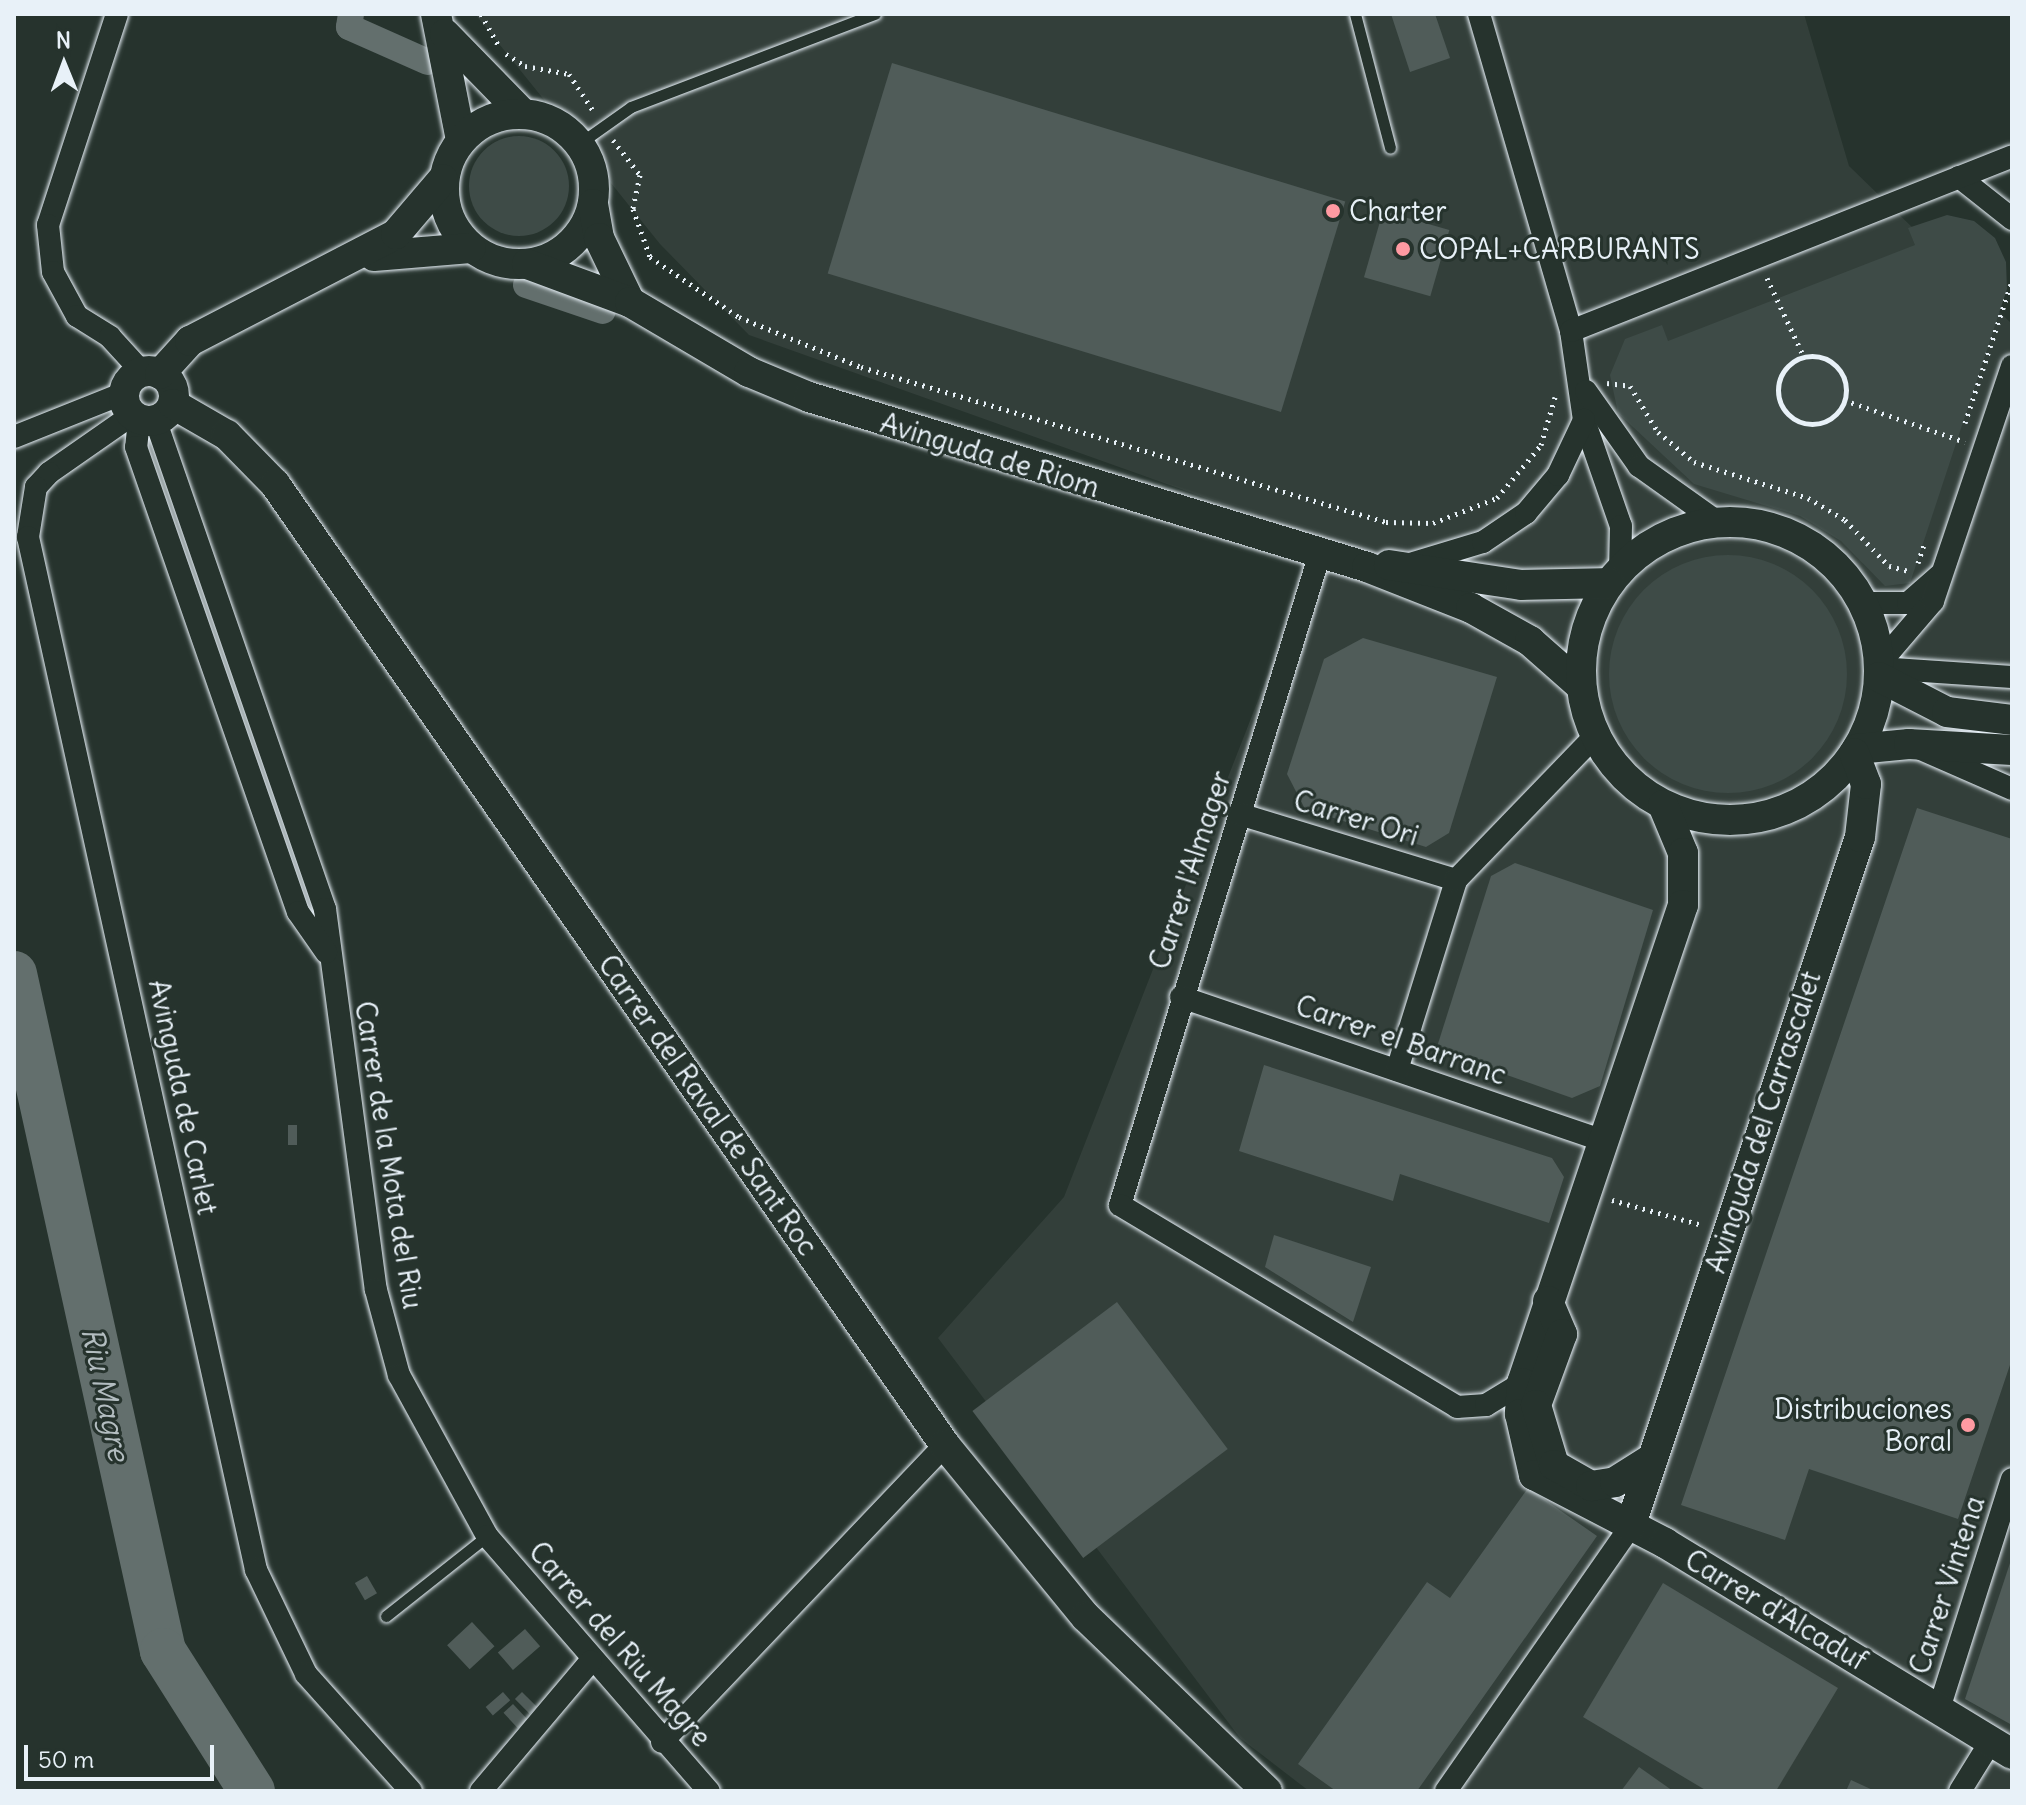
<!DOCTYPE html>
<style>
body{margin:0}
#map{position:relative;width:2026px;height:1805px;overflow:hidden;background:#26332d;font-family:Delius,sans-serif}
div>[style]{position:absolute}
.built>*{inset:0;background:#333f3a}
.green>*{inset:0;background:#3e4b47}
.round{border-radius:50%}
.canal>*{height:26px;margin:-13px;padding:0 13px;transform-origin:13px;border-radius:13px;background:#636f6d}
.river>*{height:46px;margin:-23px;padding:0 23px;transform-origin:23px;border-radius:23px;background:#636f6d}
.building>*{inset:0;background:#505c59;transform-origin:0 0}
.path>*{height:5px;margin-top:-2.5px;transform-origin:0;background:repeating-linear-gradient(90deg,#e8f1f8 0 2px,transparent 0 8px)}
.path>.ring{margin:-2.5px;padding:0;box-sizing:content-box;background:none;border:5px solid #e8f1f8;border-radius:50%}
.roads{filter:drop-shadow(0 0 2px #e8f1f8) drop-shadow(0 0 2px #e8f1f8)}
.lane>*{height:11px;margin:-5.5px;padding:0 5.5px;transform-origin:5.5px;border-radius:5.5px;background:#26332d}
.street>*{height:22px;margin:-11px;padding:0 11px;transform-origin:11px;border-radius:11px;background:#26332d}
.secondary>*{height:30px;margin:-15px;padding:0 15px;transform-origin:15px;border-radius:15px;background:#26332d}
.secondary>.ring{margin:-15px;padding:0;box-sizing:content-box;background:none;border:30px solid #26332d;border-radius:50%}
.dots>*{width:22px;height:22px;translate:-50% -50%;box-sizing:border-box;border:4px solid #26332d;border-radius:50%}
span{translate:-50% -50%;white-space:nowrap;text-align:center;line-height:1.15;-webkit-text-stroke:6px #26332d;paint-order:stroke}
.poi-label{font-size:28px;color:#e8f1f8}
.left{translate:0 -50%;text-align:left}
.right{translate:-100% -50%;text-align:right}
.street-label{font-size:28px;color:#e8f1f8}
.water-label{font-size:30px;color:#b3bdc0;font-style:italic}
.frame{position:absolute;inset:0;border:16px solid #e8f1f8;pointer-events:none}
.north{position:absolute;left:24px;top:24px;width:80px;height:80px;-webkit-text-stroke:6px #26332d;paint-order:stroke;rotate:359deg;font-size:22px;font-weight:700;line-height:32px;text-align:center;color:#e8f1f8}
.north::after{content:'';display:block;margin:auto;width:28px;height:36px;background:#e8f1f8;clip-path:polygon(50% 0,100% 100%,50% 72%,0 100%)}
.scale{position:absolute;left:24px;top:1745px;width:190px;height:36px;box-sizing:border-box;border:4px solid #e8f1f8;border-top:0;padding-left:10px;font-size:24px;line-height:28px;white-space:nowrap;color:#e8f1f8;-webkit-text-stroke:6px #26332d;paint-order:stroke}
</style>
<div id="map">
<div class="built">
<i style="clip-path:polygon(475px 14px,1804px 14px,1849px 166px,2012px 324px,2012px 1791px,1309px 1791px,1240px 1738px,938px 1338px,1064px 1197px,1321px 539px,749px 335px,660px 244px)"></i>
</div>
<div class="green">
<i class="round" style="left:469px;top:136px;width:100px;height:100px"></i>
<i style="clip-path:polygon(1947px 215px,1974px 221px,1995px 238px,2006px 262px,2007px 289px,1910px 583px,1885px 586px,1841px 541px,1800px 516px,1694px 484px,1618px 413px,1610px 375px,1625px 339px,1662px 325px,1668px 341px,1915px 245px,1908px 228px)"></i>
<i class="round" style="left:1609px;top:555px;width:238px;height:238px"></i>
</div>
<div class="canal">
<i style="left:351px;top:14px;width:13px;rotate:99deg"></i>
<i style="left:349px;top:27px;width:86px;rotate:23.9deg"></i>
<i style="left:526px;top:285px;width:81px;rotate:18.7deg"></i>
</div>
<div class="river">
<i style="left:14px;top:974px;width:693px;rotate:77.59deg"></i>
<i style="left:163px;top:1651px;width:166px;rotate:57.6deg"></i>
</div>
<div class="building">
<i style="clip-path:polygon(1391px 14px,1435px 14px,1450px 58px,1410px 72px)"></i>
<i style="left:892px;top:63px;width:474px;height:220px;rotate:17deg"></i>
<i style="left:1383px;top:211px;width:69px;height:69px;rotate:16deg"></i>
<i style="clip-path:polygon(1363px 638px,1497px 677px,1449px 833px,1426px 847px,1305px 809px,1287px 774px,1324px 659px)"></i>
<i style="clip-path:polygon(1917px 808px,2012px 839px,2012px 1359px,1958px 1519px,1809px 1469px,1785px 1540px,1681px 1505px)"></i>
<i style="clip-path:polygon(1515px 863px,1653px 910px,1600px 1086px,1572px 1098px,1436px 1050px,1491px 876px)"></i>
<i style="clip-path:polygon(1264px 1065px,1552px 1158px,1564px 1177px,1549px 1223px,1400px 1174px,1393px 1201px,1239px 1151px)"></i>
<i style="left:288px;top:1125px;width:9px;height:20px"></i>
<i style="clip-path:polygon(1274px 1235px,1371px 1267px,1353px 1322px,1265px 1267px)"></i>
<i style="left:1117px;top:1302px;width:184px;height:181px;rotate:53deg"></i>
<i style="clip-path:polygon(1528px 1488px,1597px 1536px,1417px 1791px,1336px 1791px,1298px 1764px,1427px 1582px,1450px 1598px)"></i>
<i style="clip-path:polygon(2011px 1560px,2012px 1560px,2012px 1725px,1965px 1699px)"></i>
<i style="left:367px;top:1576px;width:20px;height:14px;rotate:60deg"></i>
<i style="clip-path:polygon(1663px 1583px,1838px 1688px,1776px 1791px,1707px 1791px,1583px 1717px)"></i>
<i style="left:472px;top:1622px;width:33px;height:34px;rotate:47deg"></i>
<i style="left:525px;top:1629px;width:23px;height:36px;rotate:49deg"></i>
<i style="left:503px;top:1692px;width:11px;height:23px;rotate:49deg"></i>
<i style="left:522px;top:1692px;width:21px;height:10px;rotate:45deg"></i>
<i style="left:513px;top:1704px;width:21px;height:13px;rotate:47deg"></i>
<i style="clip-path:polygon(1639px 1767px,1673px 1791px,1621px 1791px)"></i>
<i style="clip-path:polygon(1851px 1780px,1875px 1791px,1846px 1791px)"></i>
</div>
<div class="path">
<i style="left:481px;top:14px;width:38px;rotate:61deg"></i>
<i style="left:506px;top:54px;width:22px;rotate:32deg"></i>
<i style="left:525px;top:66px;width:45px;rotate:10.3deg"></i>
<i style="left:569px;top:74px;width:45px;rotate:56.7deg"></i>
<i style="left:613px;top:140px;width:44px;rotate:52.4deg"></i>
<i style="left:640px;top:175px;width:35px;rotate:102deg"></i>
<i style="left:633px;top:209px;width:51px;rotate:70.5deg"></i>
<i style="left:650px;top:257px;width:107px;rotate:34deg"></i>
<i style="left:739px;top:317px;width:132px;rotate:22.3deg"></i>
<i style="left:861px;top:367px;width:547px;rotate:16.45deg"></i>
<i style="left:1386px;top:522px;width:47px;rotate:1.2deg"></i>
<i style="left:1433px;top:523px;width:69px;rotate:-21.3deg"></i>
<i style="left:1497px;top:498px;width:69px;rotate:-50.3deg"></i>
<i style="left:1541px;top:445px;width:50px;rotate:-73.7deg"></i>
<i style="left:1767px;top:278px;width:87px;rotate:64.9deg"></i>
<i class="ring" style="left:1778px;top:356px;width:63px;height:63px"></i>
<i style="left:1607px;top:383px;width:23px;rotate:7deg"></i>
<i style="left:1630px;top:386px;width:54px;rotate:58.7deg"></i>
<i style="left:1658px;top:432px;width:47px;rotate:39.8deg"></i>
<i style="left:1694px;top:462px;width:120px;rotate:17.5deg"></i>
<i style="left:1808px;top:498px;width:43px;rotate:30.7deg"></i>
<i style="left:1845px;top:520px;width:64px;rotate:46.3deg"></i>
<i style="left:1889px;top:566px;width:21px;rotate:14deg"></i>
<i style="left:1844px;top:400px;width:128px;rotate:19.1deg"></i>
<i style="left:1965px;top:423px;width:150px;rotate:-71.7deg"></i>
<i style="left:1918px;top:563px;width:22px;rotate:-72deg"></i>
<i style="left:1612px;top:1200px;width:93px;rotate:15.5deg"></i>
</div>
<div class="roads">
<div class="lane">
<i style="left:1355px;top:14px;width:138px;rotate:75.3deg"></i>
<i style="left:580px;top:143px;width:62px;rotate:-35.2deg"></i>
<i style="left:631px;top:107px;width:261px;rotate:-20.9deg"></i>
<i style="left:386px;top:1616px;width:129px;rotate:-38.4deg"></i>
</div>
<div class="street">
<i style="left:117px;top:14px;width:222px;rotate:108.1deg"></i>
<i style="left:48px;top:225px;width:47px;rotate:83.9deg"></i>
<i style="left:53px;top:272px;width:50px;rotate:61.4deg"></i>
<i style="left:77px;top:316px;width:39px;rotate:32deg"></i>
<i style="left:110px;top:337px;width:47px;rotate:47.6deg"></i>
<i style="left:1479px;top:14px;width:330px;rotate:73.8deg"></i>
<i style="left:1571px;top:331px;width:90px;rotate:81.7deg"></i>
<i style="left:1584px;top:420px;width:112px;rotate:70.8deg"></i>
<i style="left:1621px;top:526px;width:44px;rotate:91.3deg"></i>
<i style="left:1959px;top:177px;width:68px;rotate:38.4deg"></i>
<i style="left:1571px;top:331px;width:474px;rotate:-21.6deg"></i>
<i style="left:1586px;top:391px;width:92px;rotate:54.8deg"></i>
<i style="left:1639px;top:466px;width:98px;rotate:35.5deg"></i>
<i style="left:132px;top:415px;width:101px;rotate:145.1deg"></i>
<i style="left:49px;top:473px;width:19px;rotate:133deg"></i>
<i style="left:36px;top:487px;width:51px;rotate:99.1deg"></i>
<i style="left:28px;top:537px;width:1058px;rotate:77.55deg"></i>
<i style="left:256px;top:1570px;width:115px;rotate:64.3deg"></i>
<i style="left:306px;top:1674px;width:157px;rotate:48.1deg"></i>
<i style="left:155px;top:419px;width:519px;rotate:70.87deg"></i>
<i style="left:325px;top:909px;width:384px;rotate:82.4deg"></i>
<i style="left:376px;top:1290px;width:88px;rotate:74.9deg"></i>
<i style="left:399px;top:1375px;width:183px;rotate:61.3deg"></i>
<i style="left:487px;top:1536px;width:338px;rotate:49deg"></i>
<i style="left:139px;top:420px;width:27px;rotate:96deg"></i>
<i style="left:136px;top:447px;width:492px;rotate:70.8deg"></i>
<i style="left:298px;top:912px;width:49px;rotate:55deg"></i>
<i style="left:14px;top:437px;width:118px;rotate:-21.8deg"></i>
<i style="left:1320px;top:553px;width:682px;rotate:107.05deg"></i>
<i style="left:1120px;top:1205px;width:393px;rotate:30.9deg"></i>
<i style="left:1457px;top:1407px;width:29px;rotate:-4deg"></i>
<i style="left:1486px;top:1405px;width:42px;rotate:-31.4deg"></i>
<i style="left:1410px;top:564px;width:76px;rotate:-16.8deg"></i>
<i style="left:1483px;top:542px;width:52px;rotate:-34deg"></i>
<i style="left:1526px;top:513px;width:50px;rotate:-49.9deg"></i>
<i style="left:1558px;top:475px;width:61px;rotate:-64.7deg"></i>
<i style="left:1863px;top:603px;width:45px"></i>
<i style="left:1908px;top:603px;width:44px;rotate:-41.3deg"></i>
<i style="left:1879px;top:664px;width:83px;rotate:-49.4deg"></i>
<i style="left:1933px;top:601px;width:248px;rotate:-71.4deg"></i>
<i style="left:1879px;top:668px;width:133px;rotate:3.9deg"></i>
<i style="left:1921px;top:749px;width:99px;rotate:23.7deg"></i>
<i style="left:1239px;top:814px;width:227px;rotate:16.9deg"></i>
<i style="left:1181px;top:997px;width:444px;rotate:18.8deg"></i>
<i style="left:1397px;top:1070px;width:199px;rotate:-72.7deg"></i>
<i style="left:1456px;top:880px;width:200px;rotate:-46deg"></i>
<i style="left:1939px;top:1709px;width:241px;rotate:-72.4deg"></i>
<i style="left:662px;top:1742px;width:410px;rotate:-46.4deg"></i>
<i style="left:481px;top:1791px;width:170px;rotate:-49.8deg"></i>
<i style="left:1446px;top:1791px;width:322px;rotate:-55.1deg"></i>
<i style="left:1960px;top:1791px;width:59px;rotate:-58.2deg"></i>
</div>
<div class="secondary">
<i style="left:436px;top:14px;width:128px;rotate:78.8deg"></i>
<i style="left:445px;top:34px;width:110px;rotate:45.7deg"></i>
<i class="ring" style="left:444px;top:114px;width:120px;height:120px"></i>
<i style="left:593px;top:204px;width:35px;rotate:80deg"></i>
<i style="left:599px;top:238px;width:71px;rotate:64.2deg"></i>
<i style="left:374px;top:256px;width:97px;rotate:-4.7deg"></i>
<i style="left:527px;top:264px;width:110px;rotate:20.3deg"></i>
<i style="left:630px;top:302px;width:138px;rotate:30.5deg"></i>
<i style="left:749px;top:372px;width:65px;rotate:22.6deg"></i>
<i style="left:809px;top:397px;width:583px;rotate:16.94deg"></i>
<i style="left:1367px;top:567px;width:112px;rotate:21.5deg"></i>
<i style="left:1471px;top:608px;width:68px;rotate:29.2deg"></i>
<i style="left:1530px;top:641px;width:68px;rotate:41.4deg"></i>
<i class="ring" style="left:124px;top:371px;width:20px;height:20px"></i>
<i style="left:160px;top:374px;width:45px;rotate:-47.7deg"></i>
<i style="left:190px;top:341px;width:232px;rotate:-27.4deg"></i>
<i style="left:396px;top:234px;width:72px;rotate:-49.5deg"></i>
<i style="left:173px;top:404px;width:62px;rotate:29.9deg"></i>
<i style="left:227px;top:435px;width:69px;rotate:45.6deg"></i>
<i style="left:275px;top:484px;width:1172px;rotate:55.12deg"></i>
<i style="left:945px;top:1445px;width:222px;rotate:50.7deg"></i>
<i style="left:1086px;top:1617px;width:251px;rotate:43.9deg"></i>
<i class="ring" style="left:1581px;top:522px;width:268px;height:268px"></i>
<i style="left:1389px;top:565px;width:134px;rotate:8.6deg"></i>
<i style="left:1521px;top:585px;width:88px;rotate:-1.3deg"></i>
<i style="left:1879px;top:677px;width:76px;rotate:27.2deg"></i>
<i style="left:1947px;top:712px;width:65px;rotate:7deg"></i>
<i style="left:1857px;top:749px;width:52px;rotate:-5.5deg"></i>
<i style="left:1909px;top:744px;width:103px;rotate:3.3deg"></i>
<i style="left:1663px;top:805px;width:52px;rotate:67.4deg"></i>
<i style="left:1683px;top:853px;width:52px;rotate:90deg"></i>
<i style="left:1683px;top:905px;width:504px;rotate:108.61deg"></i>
<i style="left:1522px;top:1383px;width:31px;rotate:94deg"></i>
<i style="left:1520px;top:1414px;width:63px;rotate:77.1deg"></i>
<i style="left:1534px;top:1475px;width:148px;rotate:27.4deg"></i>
<i style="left:1665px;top:1543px;width:406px;rotate:31.3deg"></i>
<i style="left:1548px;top:1301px;width:36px;rotate:67deg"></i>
<i style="left:1562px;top:1334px;width:76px;rotate:110.1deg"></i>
<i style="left:1536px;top:1405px;width:63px;rotate:73.3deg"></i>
<i style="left:1554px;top:1465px;width:43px;rotate:29.6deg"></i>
<i style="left:1591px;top:1486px;width:24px;rotate:-9deg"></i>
<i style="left:1615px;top:1482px;width:45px;rotate:-32.3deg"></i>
<i style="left:1630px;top:1527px;width:727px;rotate:-71.57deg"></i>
<i style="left:1860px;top:837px;width:53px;rotate:-83.5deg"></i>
<i style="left:1866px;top:784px;width:33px;rotate:-111deg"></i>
</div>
</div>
<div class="dots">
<i style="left:1333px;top:211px;background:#ff9aa2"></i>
<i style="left:1403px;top:249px;background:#ff9aa2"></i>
<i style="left:1968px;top:1425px;background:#ff9aa2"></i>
</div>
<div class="poi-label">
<span class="left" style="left:1349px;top:211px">Charter</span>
<span class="left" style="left:1419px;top:249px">COPAL+CARBURANTS</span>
<span class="right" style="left:1952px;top:1425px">Distribuciones<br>Boral</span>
</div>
<div class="street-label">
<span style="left:990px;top:455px;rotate:17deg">Avinguda de Riom</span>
<span style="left:1356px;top:818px;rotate:17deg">Carrer Ori</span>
<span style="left:1190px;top:870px;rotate:-72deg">Carrer l'Almager</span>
<span style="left:1401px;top:1040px;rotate:19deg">Carrer el Barranc</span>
<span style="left:183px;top:1097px;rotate:78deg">Avinguda de Carlet</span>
<span style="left:708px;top:1105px;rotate:55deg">Carrer del Raval de Sant Roc</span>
<span style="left:1763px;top:1122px;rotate:-72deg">Avinguda del Carrascalet</span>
<span style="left:389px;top:1155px;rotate:81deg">Carrer de la Mota del Riu</span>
<span style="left:1947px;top:1585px;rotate:-72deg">Carrer Vintena</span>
<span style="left:1776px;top:1610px;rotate:31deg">Carrer d'Alcaduf</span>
<span style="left:620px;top:1644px;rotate:49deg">Carrer del Riu Magre</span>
</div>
<div class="water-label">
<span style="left:106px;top:1394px;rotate:78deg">Riu Magre</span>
</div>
<div class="frame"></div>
<div class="north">N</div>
<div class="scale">50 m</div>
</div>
